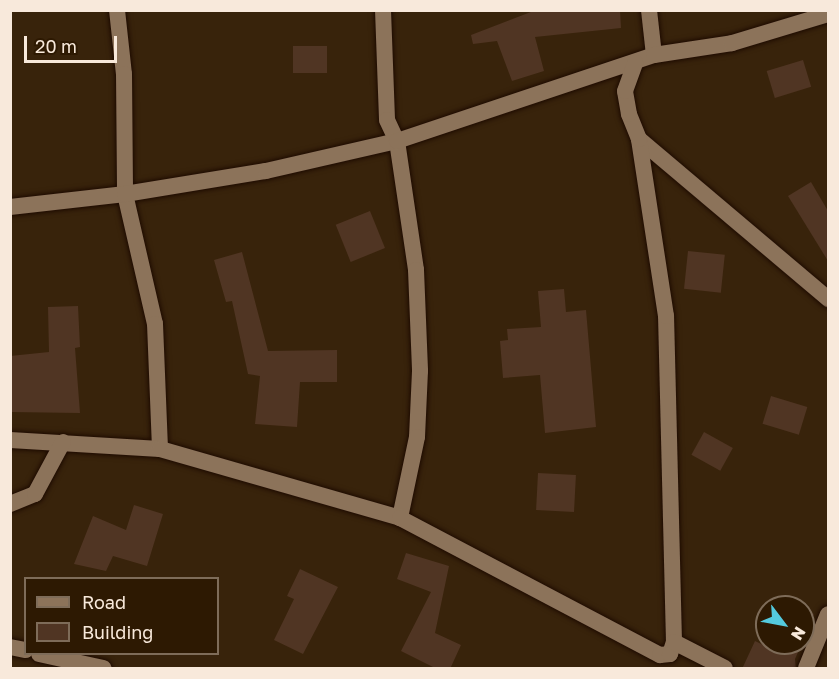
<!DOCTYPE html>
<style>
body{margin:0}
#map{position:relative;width:839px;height:679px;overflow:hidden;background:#38230b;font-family:"Golos Text",sans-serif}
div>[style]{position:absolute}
.building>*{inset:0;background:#503523;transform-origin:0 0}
.roads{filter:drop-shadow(0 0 2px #1e0b00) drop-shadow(0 0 2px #1e0b00)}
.minor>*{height:16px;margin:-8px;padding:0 8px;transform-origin:8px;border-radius:8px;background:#8c735a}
span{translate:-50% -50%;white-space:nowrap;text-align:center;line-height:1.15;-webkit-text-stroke:4.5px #2d1902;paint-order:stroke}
.frame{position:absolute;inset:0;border:12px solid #f8e9db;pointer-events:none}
.legend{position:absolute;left:24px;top:577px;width:195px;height:78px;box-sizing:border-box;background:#2d1902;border:2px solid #7e6c59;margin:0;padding:8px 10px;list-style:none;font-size:18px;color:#f8e9db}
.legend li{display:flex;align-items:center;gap:12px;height:30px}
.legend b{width:30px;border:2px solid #7e6c59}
.north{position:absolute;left:755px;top:595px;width:60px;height:60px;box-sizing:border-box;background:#2d1902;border:2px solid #7e6c59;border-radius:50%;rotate:122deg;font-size:16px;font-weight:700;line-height:24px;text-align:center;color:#f8e9db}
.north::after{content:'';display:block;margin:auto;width:21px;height:27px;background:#54cade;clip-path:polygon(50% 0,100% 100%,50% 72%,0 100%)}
.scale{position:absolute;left:24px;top:36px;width:93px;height:27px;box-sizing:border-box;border:3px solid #f8e9db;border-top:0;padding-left:8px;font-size:18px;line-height:21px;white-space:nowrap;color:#f8e9db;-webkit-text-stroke:4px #2d1902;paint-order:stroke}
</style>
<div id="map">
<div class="building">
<i style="clip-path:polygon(536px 10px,620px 10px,621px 28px,535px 37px,544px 71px,512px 81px,497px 41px,473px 44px,471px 35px)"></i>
<i style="left:293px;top:46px;width:34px;height:27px"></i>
<i style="left:803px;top:60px;width:28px;height:38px;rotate:73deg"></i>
<i style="clip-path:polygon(811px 182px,828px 211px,828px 261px,788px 196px)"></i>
<i style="left:370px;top:211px;width:40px;height:37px;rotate:68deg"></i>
<i style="left:688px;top:251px;width:37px;height:38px;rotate:6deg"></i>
<i style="clip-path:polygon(242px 252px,268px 351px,337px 350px,337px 382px,300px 382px,297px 427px,255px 424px,260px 376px,248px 374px,232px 301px,226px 302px,214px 260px)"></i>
<i style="clip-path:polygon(564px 289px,566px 312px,586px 310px,596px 427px,545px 433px,540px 375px,503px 378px,500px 341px,508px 340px,507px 329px,541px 327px,538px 291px)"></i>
<i style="clip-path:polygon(78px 306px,80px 347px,75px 348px,80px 413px,10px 412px,10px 356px,49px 352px,48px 307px)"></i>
<i style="left:771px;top:396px;width:38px;height:29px;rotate:17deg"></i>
<i style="left:704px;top:432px;width:33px;height:26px;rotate:29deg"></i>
<i style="left:538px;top:473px;width:38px;height:37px;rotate:3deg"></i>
<i style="clip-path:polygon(134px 505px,163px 514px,147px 566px,113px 556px,106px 571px,74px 564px,93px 516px,126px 530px)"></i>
<i style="clip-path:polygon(406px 553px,449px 566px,435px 633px,461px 645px,450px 669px,437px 669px,401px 651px,431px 592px,397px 579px)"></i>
<i style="clip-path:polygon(300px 569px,338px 587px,303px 654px,274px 640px,294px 599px,287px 596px)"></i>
<i style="clip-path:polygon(803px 609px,814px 614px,803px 640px)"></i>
<i style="clip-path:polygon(755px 641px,770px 648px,772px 643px,802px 643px,795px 659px,796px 669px,742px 669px)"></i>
</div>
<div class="roads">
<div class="minor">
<i style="left:117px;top:10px;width:64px;rotate:83.8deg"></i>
<i style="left:124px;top:74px;width:120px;rotate:89.5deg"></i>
<i style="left:125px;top:194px;width:133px;rotate:77deg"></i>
<i style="left:155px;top:324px;width:125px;rotate:87.7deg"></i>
<i style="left:383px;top:10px;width:110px;rotate:87.9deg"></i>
<i style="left:387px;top:120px;width:23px;rotate:65deg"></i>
<i style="left:397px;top:141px;width:130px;rotate:81.6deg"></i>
<i style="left:416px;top:270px;width:101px;rotate:87.7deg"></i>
<i style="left:420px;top:371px;width:66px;rotate:92.6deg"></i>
<i style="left:417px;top:437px;width:83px;rotate:101.9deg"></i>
<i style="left:649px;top:10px;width:45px;rotate:83.7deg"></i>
<i style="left:639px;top:139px;width:248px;rotate:40.2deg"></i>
<i style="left:10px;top:207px;width:116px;rotate:-6.4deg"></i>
<i style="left:125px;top:194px;width:143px;rotate:-9.3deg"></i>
<i style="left:266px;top:171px;width:134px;rotate:-12.9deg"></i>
<i style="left:397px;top:141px;width:271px;rotate:-18.5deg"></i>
<i style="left:654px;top:55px;width:79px;rotate:-8.7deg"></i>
<i style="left:732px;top:43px;width:100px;rotate:-16.8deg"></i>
<i style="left:10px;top:440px;width:150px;rotate:3.4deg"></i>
<i style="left:160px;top:449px;width:250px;rotate:16deg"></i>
<i style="left:400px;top:518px;width:294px;rotate:27.8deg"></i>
<i style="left:660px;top:655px;width:10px;rotate:-6deg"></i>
<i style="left:670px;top:654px;width:13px;rotate:-72deg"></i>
<i style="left:674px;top:642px;width:326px;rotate:-91.4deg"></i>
<i style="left:666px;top:316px;width:179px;rotate:-98.7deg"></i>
<i style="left:639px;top:139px;width:27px;rotate:-112deg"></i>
<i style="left:629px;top:114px;width:23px;rotate:-100deg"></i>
<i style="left:625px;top:91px;width:30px;rotate:-70deg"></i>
<i style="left:10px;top:504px;width:27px;rotate:-22deg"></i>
<i style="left:35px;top:494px;width:59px;rotate:-61.7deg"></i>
<i style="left:674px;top:642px;width:57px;rotate:27deg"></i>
<i style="left:10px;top:647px;width:16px;rotate:11deg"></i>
<i style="left:39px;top:654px;width:66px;rotate:12.3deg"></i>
<i style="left:806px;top:668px;width:58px;rotate:-67.8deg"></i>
</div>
</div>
<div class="frame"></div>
<ul class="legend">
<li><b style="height:8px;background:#8c735a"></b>Road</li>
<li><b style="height:16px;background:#503523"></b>Building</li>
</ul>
<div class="north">N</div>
<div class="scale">20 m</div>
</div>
